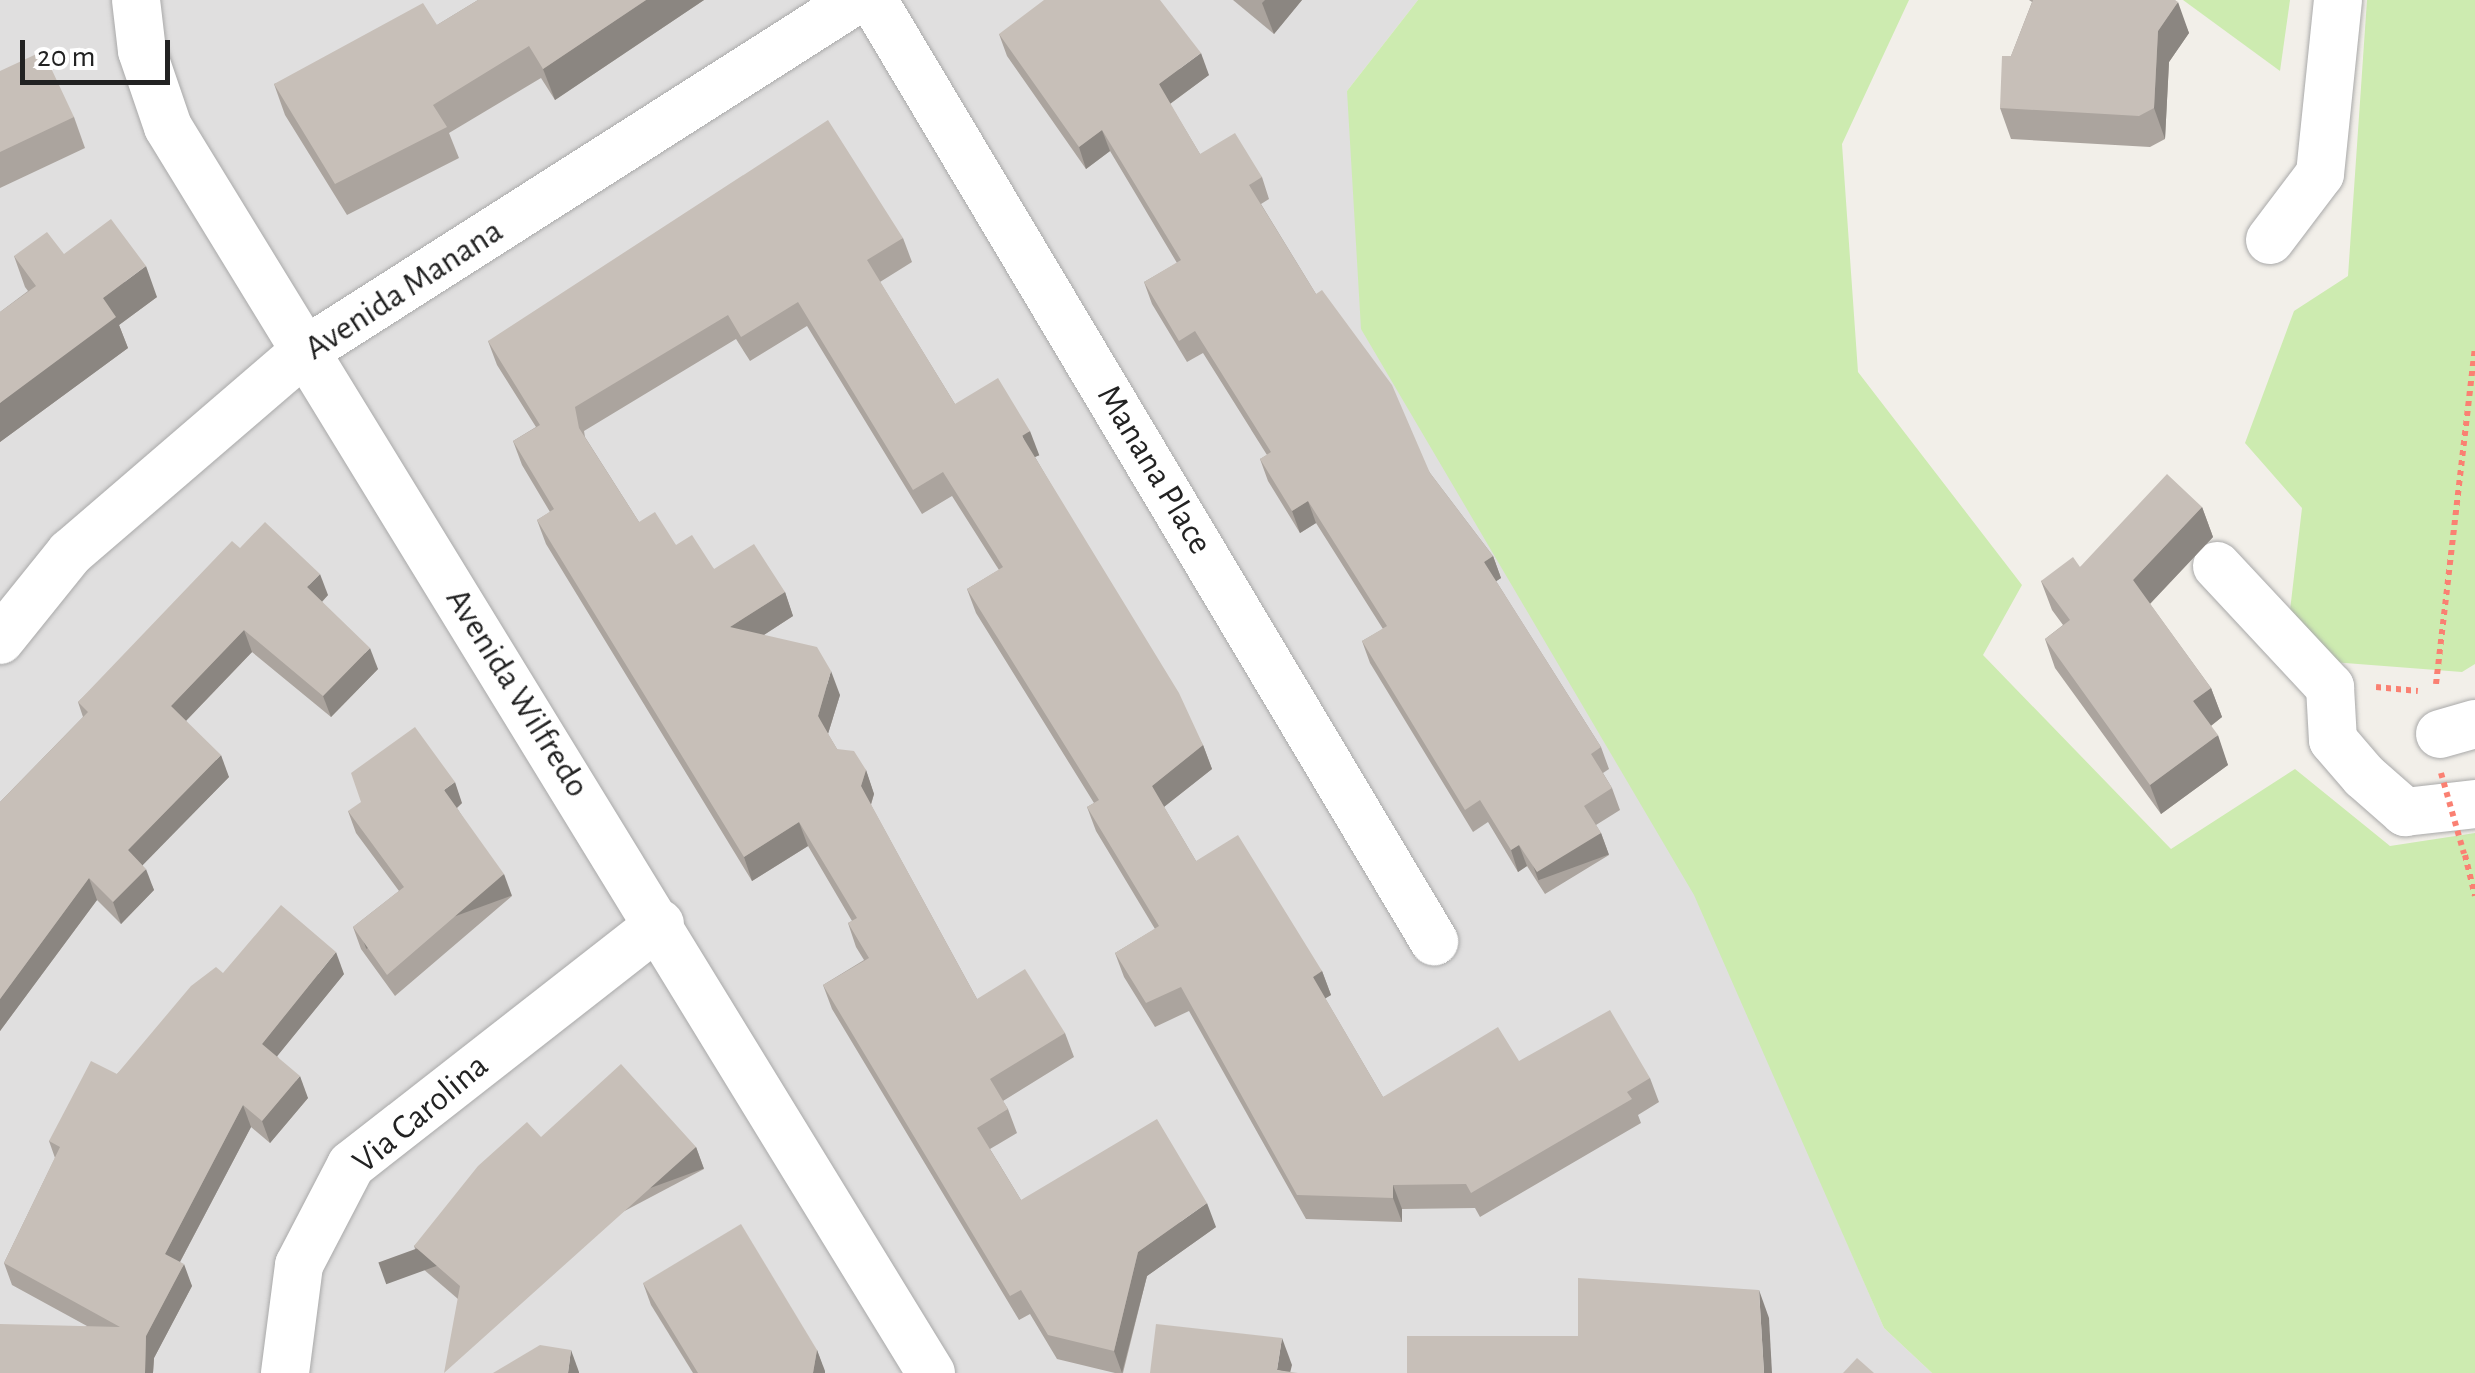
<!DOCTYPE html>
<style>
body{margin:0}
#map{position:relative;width:2475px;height:1373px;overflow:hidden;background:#f2efe9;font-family:"Alegreya Sans",sans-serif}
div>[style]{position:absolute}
.residential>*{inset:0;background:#e0dfdf}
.grass>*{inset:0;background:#cdebb0}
.path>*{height:6px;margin-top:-3px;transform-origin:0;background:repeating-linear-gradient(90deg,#fa8072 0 5px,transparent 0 10px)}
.roads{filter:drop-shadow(0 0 2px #a9a9a9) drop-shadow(0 0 2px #a9a9a9)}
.minor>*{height:48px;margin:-24px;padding:0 24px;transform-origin:24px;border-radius:24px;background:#fff}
.path-bridge>*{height:6px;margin-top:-3px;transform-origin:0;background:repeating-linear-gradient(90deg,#fa8072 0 5px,transparent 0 10px)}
.wall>*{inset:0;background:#aba49e}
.shaded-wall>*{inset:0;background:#8b8681;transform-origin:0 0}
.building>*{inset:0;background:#c7bfb8}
span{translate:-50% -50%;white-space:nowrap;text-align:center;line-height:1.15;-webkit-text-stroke:8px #fff;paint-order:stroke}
.street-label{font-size:35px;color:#222}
.scale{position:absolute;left:20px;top:40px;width:150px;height:45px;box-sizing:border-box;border:5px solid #222;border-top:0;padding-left:12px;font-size:30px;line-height:35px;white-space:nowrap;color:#222;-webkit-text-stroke:8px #fff;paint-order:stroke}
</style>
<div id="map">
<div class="residential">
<i style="clip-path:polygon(0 0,1418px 0,1347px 91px,1884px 1328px,1932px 1373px,0 1373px)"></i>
</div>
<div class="grass">
<i style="clip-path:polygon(1418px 0,1909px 0,1842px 144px,1858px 372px,2022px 585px,1983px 655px,2171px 849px,2295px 769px,2390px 846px,2475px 833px,2475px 1373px,1932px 1373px,1884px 1328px,1694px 895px,1361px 329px,1347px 91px)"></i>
<i style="clip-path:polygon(2183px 0,2290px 0,2280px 71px)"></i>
<i style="clip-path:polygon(2367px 0,2475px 0,2475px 664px,2462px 672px,2332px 662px,2289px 619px,2302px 508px,2245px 443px,2294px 311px,2348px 276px)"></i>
</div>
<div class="path">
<i style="left:2436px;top:684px;width:338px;rotate:-83.4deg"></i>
<i style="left:2376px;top:687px;width:42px;rotate:5.4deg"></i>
<i style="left:2465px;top:855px;width:42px;rotate:76.3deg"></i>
</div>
<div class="roads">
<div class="minor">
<i style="left:136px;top:0;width:51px;rotate:83.3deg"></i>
<i style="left:142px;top:51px;width:80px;rotate:71.1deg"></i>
<i style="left:168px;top:127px;width:1461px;rotate:58.52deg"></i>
<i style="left:873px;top:0;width:1096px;rotate:59.2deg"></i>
<i style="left:2270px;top:240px;width:83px;rotate:-52.9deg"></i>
<i style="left:2320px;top:174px;width:175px;rotate:-84.1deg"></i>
<i style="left:2217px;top:566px;width:166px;rotate:47deg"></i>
<i style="left:2330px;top:687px;width:53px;rotate:86.8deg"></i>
<i style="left:2333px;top:740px;width:48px;rotate:49.3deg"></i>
<i style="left:2364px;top:776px;width:55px;rotate:41.3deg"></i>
<i style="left:2405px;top:812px;width:70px;rotate:-6.5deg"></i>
<i style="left:0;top:640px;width:112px;rotate:-51.2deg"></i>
<i style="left:70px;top:553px;width:310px;rotate:-40.7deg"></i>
<i style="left:305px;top:351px;width:653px;rotate:-32.5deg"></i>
<i style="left:2440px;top:734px;width:36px;rotate:-16deg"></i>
<i style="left:285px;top:1373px;width:109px;rotate:-82.6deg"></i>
<i style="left:299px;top:1265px;width:113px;rotate:-62.5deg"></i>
<i style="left:351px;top:1165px;width:392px;rotate:-38deg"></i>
</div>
</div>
<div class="path-bridge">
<i style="left:2441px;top:773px;width:84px;rotate:74.1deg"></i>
</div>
<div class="wall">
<i style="clip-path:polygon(478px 0,704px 0,555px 100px,541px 78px,449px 133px,459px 158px,347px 215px,285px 115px,274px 84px,437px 25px)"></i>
<i style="clip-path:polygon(1233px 0,1302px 0,1274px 34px)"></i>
<i style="clip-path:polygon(2029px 0,2175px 0,2189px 33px,2169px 62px,2165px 139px,2150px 147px,2011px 139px,2000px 108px,2011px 56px,2032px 2px)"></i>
<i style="clip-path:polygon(999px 34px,1209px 75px,1170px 104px,1200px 154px,1262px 177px,1269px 199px,1261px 204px,1316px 294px,1430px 473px,1493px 556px,1501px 578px,1496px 581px,1601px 747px,1609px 769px,1603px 773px,1612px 788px,1620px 810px,1596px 825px,1601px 833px,1609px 855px,1545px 894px,1527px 866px,1518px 872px,1488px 822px,1473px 832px,1370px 663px,1362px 641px,1383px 629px,1316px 523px,1300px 533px,1268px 481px,1260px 459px,1267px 455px,1203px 353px,1187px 362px,1152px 304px,1144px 282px,1177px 263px,1110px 151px,1086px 169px,1007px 56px)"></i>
<i style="clip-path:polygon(0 71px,74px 117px,85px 148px,0 188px)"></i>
<i style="clip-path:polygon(903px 238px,912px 262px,880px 282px,955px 404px,1039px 455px,1035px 457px,1203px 745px,1212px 769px,1164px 807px,1196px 861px,1322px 971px,1331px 995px,1325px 998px,1383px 1097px,1519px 1061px,1650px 1078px,1659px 1102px,1638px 1115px,1641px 1123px,1480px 1217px,1475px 1208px,1402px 1209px,1402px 1222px,1306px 1219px,1189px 1011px,1155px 1027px,1124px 977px,1115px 953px,1155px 929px,1096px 831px,1087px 807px,1094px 803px,976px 613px,967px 589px,999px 570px,952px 496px,922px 514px,807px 326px,750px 361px,736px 339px,584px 431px,585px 437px,639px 522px,714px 569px,785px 592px,793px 616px,764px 635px,840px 695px,828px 734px,837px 749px,866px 770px,874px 794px,871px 805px,977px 999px,1065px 1033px,1074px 1057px,1003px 1101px,1008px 1109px,1017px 1133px,990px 1149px,1021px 1200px,1216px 1227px,1147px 1276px,1123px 1373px,1115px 1373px,1057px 1359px,1030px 1314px,1019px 1320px,832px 1009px,823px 985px,864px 960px,856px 947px,848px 923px,852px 921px,808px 846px,752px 881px,546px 544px,537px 520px,550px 512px,522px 465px,513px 441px,536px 427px,497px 365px,488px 341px)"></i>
<i style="clip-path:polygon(64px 254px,157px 297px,119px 325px,128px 348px,0 442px,0 312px,28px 291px,25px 287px,14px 256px)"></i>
<i style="clip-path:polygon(2202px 507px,2213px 537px,2150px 604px,2211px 688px,2222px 717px,2211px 726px,2228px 765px,2161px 814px,2055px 668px,2045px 639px,2063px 625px,2052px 610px,2041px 581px,2080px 567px)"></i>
<i style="clip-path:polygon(240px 548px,328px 595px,322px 602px,378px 669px,331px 717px,252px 652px,186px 721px,229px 777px,142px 865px,154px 890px,121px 924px,97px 900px,0 1031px,0 802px,83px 717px,78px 702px)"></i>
<i style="clip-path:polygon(462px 803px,457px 808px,512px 896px,395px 996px,361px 949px,353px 927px,399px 891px,356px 833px,348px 811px)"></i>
<i style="clip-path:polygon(223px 973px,344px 974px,277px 1056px,308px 1098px,270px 1143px,251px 1127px,180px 1262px,192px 1286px,154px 1358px,153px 1373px,0 1373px,87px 1326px,12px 1285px,4px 1263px,55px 1158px,49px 1141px,117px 1074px)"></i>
<i style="clip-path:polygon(541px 1137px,696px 1147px,704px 1169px,458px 1299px,422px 1268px,414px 1246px)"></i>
<i style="clip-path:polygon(643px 1283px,817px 1350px,825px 1373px,693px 1373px,651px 1305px)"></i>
</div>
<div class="shaded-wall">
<i style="clip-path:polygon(646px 0,704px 0,555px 100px,543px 69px)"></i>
<i style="clip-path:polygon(1265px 0,1302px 0,1274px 34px,1262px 3px)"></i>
<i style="clip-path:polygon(2178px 2px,2189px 33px,2169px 62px,2165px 139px,2154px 108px,2158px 31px)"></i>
<i style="clip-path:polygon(1201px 53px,1209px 75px,1167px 106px,1159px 84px)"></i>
<i style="clip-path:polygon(1102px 130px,1110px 151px,1086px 169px,1079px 147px)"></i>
<i style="clip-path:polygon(146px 266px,157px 297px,119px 325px,128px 348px,0 442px,0 403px,103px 298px)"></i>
<i style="left:1030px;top:431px;width:26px;height:9px;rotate:69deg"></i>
<i style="clip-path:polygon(1308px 501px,1316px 523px,1300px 533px,1292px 511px)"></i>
<i style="clip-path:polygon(2202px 507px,2213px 537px,2144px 610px,2133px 580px)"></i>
<i style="clip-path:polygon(1493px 556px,1501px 578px,1492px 584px,1484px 562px)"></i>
<i style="clip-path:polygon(320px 574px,328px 595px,315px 609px,307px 587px)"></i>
<i style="clip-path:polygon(785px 592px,793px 616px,739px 651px,730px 627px)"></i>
<i style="clip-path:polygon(244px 630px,252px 652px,179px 728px,171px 706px)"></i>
<i style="clip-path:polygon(370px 648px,378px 669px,331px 717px,323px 696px)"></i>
<i style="clip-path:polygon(831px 671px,840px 695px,826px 740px,818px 716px)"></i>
<i style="clip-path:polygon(2211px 688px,2222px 717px,2204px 731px,2193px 701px)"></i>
<i style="clip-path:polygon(2218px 735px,2228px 765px,2161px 814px,2150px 785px)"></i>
<i style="clip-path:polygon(1203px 745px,1212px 769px,1160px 810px,1152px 786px)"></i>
<i style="clip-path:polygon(221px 755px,229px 777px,136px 872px,128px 850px)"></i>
<i style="clip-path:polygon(866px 770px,874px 794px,869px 810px,861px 786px)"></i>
<i style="clip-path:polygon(455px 782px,462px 803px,452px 812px,444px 790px)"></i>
<i style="clip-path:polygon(799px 822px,808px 846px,752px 881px,744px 857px)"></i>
<i style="left:1601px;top:833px;width:23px;height:75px;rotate:70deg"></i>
<i style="clip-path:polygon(1519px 845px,1527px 866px,1518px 872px,1511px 850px)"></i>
<i style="clip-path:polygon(146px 869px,154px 890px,121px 924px,113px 902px)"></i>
<i style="left:504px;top:874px;width:23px;height:155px;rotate:70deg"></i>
<i style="clip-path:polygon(89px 878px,97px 900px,0 1031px,0 999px)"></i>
<i style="clip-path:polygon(336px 952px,344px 974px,270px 1065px,262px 1044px)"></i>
<i style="clip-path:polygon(1322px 971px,1331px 995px,1321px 1001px,1313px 977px)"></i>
<i style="clip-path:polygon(300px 1076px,308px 1098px,270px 1143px,262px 1121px)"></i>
<i style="clip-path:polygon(243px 1105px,251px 1127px,173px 1275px,165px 1254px)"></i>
<i style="left:696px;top:1147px;width:23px;height:338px;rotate:70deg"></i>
<i style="clip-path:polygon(1393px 1185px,1402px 1209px,1402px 1222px,1393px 1198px)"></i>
<i style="clip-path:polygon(1207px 1203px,1216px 1227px,1147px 1276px,1122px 1373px,1114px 1351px,1138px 1252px)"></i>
<i style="clip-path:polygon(184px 1264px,192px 1286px,154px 1358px,153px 1373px,145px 1373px,146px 1336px)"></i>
<i style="clip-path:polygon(1759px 1290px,1769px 1318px,1772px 1373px,1764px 1373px)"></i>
<i style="clip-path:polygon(1282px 1338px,1292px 1365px,1290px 1373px,1277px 1370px)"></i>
<i style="clip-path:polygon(571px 1350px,579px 1372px,579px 1373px,568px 1373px)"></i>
<i style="clip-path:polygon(817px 1350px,825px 1371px,825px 1373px,813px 1373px)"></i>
</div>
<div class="building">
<i style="clip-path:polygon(478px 0,646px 0,543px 69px,529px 46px,433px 105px,447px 127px,335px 184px,274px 84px,423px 3px,437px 25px)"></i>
<i style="clip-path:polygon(1044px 0,1160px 0,1201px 53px,1159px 84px,1200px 154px,1235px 133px,1262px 177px,1249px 185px,1316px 294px,1322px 290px,1392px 385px,1430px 473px,1493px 556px,1484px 562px,1601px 747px,1591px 754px,1612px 788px,1584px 806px,1601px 833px,1537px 872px,1519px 845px,1511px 850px,1480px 800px,1465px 810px,1362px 641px,1387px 626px,1308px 501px,1292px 511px,1260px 459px,1271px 452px,1195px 331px,1179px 341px,1144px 282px,1181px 260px,1102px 130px,1079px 147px,999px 34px)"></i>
<i style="clip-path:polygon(2033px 0,2175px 0,2178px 2px,2158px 31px,2154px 108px,2139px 116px,2000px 108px,2002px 56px,2011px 56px)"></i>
<i style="clip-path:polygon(43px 51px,74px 117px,0 152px,0 71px)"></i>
<i style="clip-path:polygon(828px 120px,903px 238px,867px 260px,955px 404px,998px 378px,1030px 431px,1022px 436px,1179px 693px,1203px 745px,1152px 786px,1196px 861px,1238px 835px,1322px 971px,1313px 977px,1383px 1097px,1498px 1027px,1519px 1061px,1610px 1010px,1650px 1078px,1627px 1092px,1632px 1099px,1471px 1193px,1466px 1184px,1393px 1185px,1393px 1198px,1297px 1195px,1181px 987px,1146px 1003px,1115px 953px,1159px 926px,1087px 807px,1099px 800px,967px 589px,1003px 567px,943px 472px,913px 490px,798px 302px,741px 337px,728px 315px,575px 407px,579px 428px,639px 522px,655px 512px,676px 545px,692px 535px,714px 569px,754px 544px,785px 592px,730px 627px,817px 647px,831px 671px,818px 716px,837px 749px,854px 751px,866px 770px,861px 786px,977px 999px,1025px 969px,1065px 1033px,990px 1079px,1008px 1109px,977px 1128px,1021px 1200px,1157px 1119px,1207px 1203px,1138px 1252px,1114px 1351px,1048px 1335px,1021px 1290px,1010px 1296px,823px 985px,869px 958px,848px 923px,857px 918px,799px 822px,744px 857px,537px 520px,554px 509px,513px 441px,540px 425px,488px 341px)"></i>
<i style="clip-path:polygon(111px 219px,146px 266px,103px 298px,116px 317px,0 403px,0 312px,36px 286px,14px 256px,47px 232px,64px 254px)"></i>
<i style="clip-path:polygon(2167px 474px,2202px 507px,2133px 580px,2211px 688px,2193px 701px,2218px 735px,2150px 785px,2045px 639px,2070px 620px,2041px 581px,2073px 557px,2080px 567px)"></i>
<i style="clip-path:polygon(265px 522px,320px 574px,307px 587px,370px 648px,323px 696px,244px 630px,171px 706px,221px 755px,128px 850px,146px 869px,113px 902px,89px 878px,0 999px,0 802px,88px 712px,78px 702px,232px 541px,240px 548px)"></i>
<i style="clip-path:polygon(415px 727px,455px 782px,444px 790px,504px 874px,387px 975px,353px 927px,404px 887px,348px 811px,361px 802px,351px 773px)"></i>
<i style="clip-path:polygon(281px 905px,336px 952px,262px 1044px,300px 1076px,262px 1121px,243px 1105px,165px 1254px,184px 1264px,146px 1336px,145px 1373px,0 1373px,0 1324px,120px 1327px,4px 1263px,60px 1147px,49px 1141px,91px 1061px,117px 1074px,191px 986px,216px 967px,223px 973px)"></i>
<i style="clip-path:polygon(621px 1064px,696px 1147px,444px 1373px,460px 1286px,414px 1246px,478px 1166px,527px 1122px,541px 1137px)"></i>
<i style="clip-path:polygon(741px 1224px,817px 1350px,813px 1373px,698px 1373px,643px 1283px)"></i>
<i style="clip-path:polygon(1578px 1278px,1759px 1290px,1764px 1373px,1407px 1373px,1407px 1336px,1578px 1336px)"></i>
<i style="clip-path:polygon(1156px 1324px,1282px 1338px,1277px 1370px,1298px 1373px,1150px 1373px)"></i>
<i style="clip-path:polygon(540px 1345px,571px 1350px,568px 1373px,493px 1373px)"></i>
<i style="clip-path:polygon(1857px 1358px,1874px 1373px,1843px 1373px)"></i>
</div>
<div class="street-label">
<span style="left:404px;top:290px;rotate:-33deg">Avenida Manana</span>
<span style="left:1154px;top:470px;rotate:59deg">Manana Place</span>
<span style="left:517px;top:693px;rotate:58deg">Avenida Wilfredo</span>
<span style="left:421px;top:1114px;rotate:-40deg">Via Carolina</span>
</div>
<div class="scale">20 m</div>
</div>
